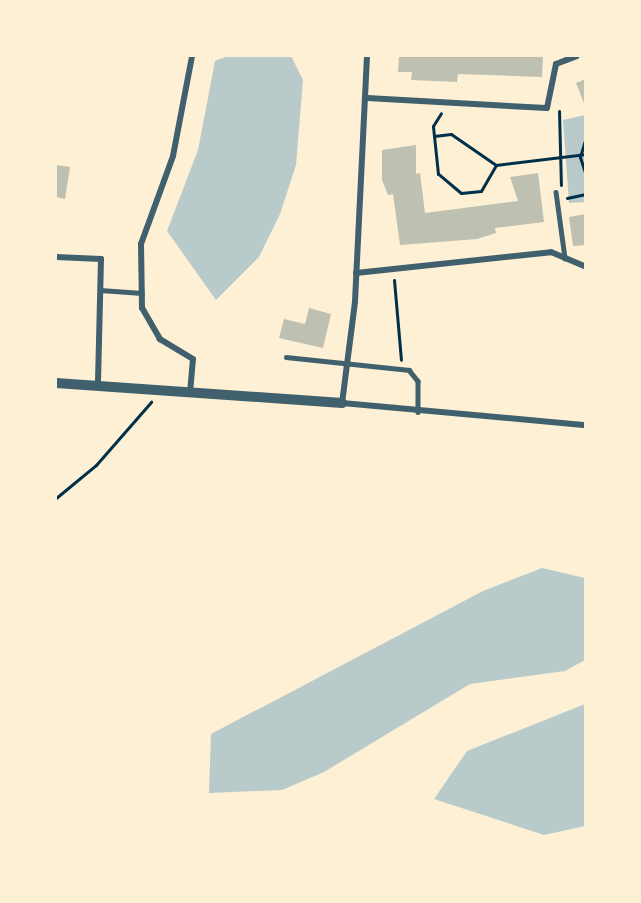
<!DOCTYPE html>
<style>
body{margin:0}
#map{position:relative;width:641px;height:903px;overflow:hidden;background:#fdf0d5;font-family:"Source Sans 3",sans-serif}
div>[style]{position:absolute}
.green>*{inset:0;background:#b9caca}
.building>*{inset:0;background:#bec0b2}
.path>*{height:3px;margin:-1.5px;padding:0 1.5px;transform-origin:1.5px;border-radius:1.5px;background:#003049}
.service>*{height:4.5px;margin:-2.25px;padding:0 2.25px;transform-origin:2.25px;border-radius:2.25px;background:#3f606c}
.minor>*{height:6px;margin:-3px;padding:0 3px;transform-origin:3px;border-radius:3px;background:#3f606c}
.tertiary>*{height:10px;margin:-5px;padding:0 5px;transform-origin:5px;border-radius:5px;background:#3f606c}
span{translate:-50% -50%;white-space:nowrap;text-align:center;line-height:1.15;-webkit-text-stroke:4.5px #fdf0d5;paint-order:stroke}
.frame{position:absolute;inset:0;border:57px solid #fdf0d5;pointer-events:none}
</style>
<div id="map">
<div class="green">
<i style="clip-path:polygon(228px 56px,291px 56px,303px 80px,296px 165px,280px 214px,259px 257px,216px 300px,167px 231px,198px 150px,215px 61px)"></i>
<i style="clip-path:polygon(585px 115px,585px 202px,569px 203px,563px 120px)"></i>
<i style="clip-path:polygon(542px 568px,585px 578px,585px 660px,565px 671px,470px 684px,324px 772px,282px 790px,209px 793px,211px 734px,483px 591px)"></i>
<i style="clip-path:polygon(585px 704px,585px 826px,544px 835px,434px 799px,467px 751px)"></i>
</div>
<div class="building">
<i style="clip-path:polygon(399px 56px,543px 56px,542px 77px,458px 74px,457px 82px,411px 80px,412px 72px,398px 72px)"></i>
<i style="clip-path:polygon(586px 79px,586px 106px,585px 106px,576px 83px)"></i>
<i style="clip-path:polygon(416px 145px,416px 174px,420px 173px,425px 213px,518px 201px,510px 177px,538px 173px,544px 222px,495px 228px,496px 233px,477px 239px,400px 245px,393px 194px,388px 195px,382px 180px,382px 150px)"></i>
<i style="clip-path:polygon(56px 165px,70px 167px,65px 199px,56px 197px)"></i>
<i style="clip-path:polygon(586px 214px,586px 245px,573px 246px,569px 217px)"></i>
<i style="clip-path:polygon(309px 308px,331px 314px,323px 348px,279px 338px,284px 319px,305px 324px)"></i>
</div>
<div class="path">
<i style="left:559px;top:111px;width:74px;rotate:88.5deg"></i>
<i style="left:434px;top:136px;width:17px;rotate:-7deg"></i>
<i style="left:451px;top:134px;width:55px;rotate:34.6deg"></i>
<i style="left:496px;top:165px;width:30px;rotate:120deg"></i>
<i style="left:481px;top:191px;width:20px;rotate:174deg"></i>
<i style="left:461px;top:193px;width:30px;rotate:-140deg"></i>
<i style="left:438px;top:174px;width:38px;rotate:-96deg"></i>
<i style="left:434px;top:136px;width:10px;rotate:-96deg"></i>
<i style="left:433px;top:126px;width:15px;rotate:-58deg"></i>
<i style="left:586px;top:137px;width:21px;rotate:107deg"></i>
<i style="left:580px;top:157px;width:20px;rotate:72deg"></i>
<i style="left:496px;top:165px;width:91px;rotate:-7deg"></i>
<i style="left:567px;top:198px;width:19px;rotate:-12deg"></i>
<i style="left:394px;top:280px;width:80px;rotate:85deg"></i>
<i style="left:56px;top:498px;width:52px;rotate:-39.5deg"></i>
<i style="left:96px;top:465px;width:84px;rotate:-48.9deg"></i>
</div>
<div class="service">
<i style="left:556px;top:192px;width:67px;rotate:82.2deg"></i>
<i style="left:100px;top:290px;width:42px;rotate:4.1deg"></i>
<i style="left:286px;top:357px;width:124px;rotate:6deg"></i>
<i style="left:409px;top:370px;width:14px;rotate:51deg"></i>
<i style="left:418px;top:381px;width:31px;rotate:90deg"></i>
</div>
<div class="minor">
<i style="left:367px;top:56px;width:246px;rotate:92.8deg"></i>
<i style="left:355px;top:302px;width:102px;rotate:97.3deg"></i>
<i style="left:342px;top:403px;width:245px;rotate:5.2deg"></i>
<i style="left:367px;top:98px;width:180px;rotate:3.2deg"></i>
<i style="left:547px;top:108px;width:45px;rotate:-78.4deg"></i>
<i style="left:556px;top:64px;width:22px;rotate:-21deg"></i>
<i style="left:56px;top:257px;width:45px;rotate:2.5deg"></i>
<i style="left:101px;top:259px;width:127px;rotate:91.4deg"></i>
<i style="left:356px;top:273px;width:196px;rotate:-6.1deg"></i>
<i style="left:551px;top:252px;width:38px;rotate:23deg"></i>
<i style="left:190px;top:393px;width:34px;rotate:-85deg"></i>
<i style="left:193px;top:359px;width:39px;rotate:-149deg"></i>
<i style="left:160px;top:339px;width:36px;rotate:-120deg"></i>
<i style="left:142px;top:308px;width:64px;rotate:-90.9deg"></i>
<i style="left:141px;top:244px;width:94px;rotate:-70deg"></i>
<i style="left:173px;top:156px;width:102px;rotate:-79.2deg"></i>
</div>
<div class="tertiary">
<i style="left:56px;top:383px;width:287px;rotate:4deg"></i>
</div>
<div class="frame"></div>
</div>
